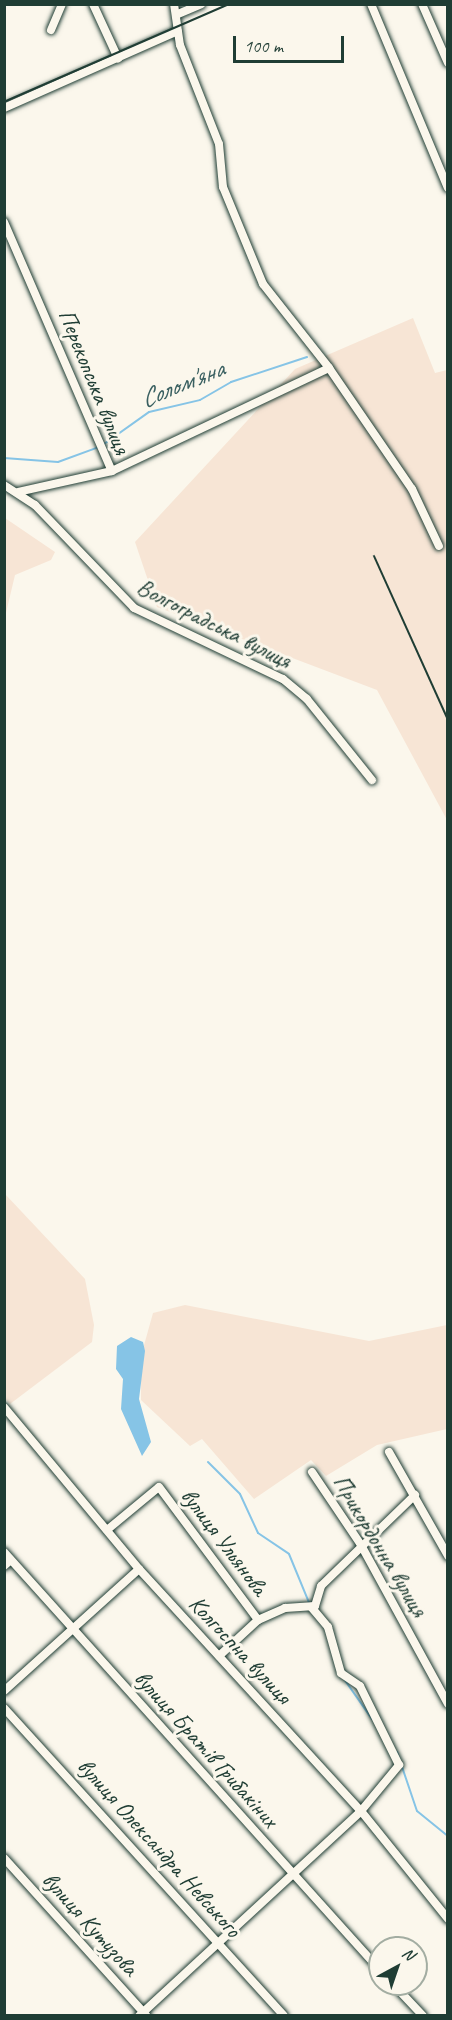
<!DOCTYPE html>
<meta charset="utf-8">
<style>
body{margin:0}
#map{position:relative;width:452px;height:2020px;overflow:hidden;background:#fbf7ec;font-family:Caveat,sans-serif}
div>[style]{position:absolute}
.built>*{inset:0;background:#f7e5d5}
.water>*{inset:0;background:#86c4e6}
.stream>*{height:2px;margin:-1px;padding:0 1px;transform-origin:1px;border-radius:1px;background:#86c4e6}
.roads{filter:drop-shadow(0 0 2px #1f3d34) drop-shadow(0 0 2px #1f3d34)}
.street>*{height:8px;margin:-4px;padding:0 4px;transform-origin:4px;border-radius:4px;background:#fbf7ec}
.tram>*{height:1.5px;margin:-0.75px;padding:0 0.75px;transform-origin:0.75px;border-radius:0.75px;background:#1f3d34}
.rail>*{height:2px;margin:-1px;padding:0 1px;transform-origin:1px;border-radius:1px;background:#1f3d34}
span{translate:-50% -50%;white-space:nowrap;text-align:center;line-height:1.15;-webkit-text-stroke:6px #fbf7ec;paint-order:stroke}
.street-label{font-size:24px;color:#1f3d34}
.water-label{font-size:26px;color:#395f60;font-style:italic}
.frame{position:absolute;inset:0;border:6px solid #1f3d34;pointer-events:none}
.north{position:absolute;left:368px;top:1936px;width:60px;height:60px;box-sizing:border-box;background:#fbf7ec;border:2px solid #a3ada2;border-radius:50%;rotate:40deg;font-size:16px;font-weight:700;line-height:24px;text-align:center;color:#1f3d34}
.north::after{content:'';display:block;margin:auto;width:21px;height:27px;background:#1f3d34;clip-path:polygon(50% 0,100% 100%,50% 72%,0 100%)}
.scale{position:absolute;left:233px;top:36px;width:111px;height:27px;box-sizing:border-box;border:3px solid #1f3d34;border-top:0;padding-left:8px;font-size:18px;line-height:21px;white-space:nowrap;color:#1f3d34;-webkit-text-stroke:4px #fbf7ec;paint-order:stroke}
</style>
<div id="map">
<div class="built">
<i style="clip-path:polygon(413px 318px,435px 373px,447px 370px,447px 820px,377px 690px,157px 607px,135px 542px,295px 369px)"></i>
<i style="clip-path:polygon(5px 518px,55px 552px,51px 560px,15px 575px,5px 617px)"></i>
<i style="clip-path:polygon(5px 1194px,85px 1279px,94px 1325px,92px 1342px,10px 1404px,4px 1398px)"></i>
<i style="clip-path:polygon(185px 1305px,369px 1341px,447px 1325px,447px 1429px,377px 1445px,326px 1476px,311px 1460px,254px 1499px,202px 1439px,190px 1446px,141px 1400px,141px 1356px,153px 1313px)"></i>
</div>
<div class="water">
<i style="clip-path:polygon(131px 1337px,143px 1342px,145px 1351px,139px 1399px,151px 1442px,142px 1456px,121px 1409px,123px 1379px,116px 1369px,117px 1346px)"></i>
</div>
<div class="stream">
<i style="left:104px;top:444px;width:55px;rotate:-35.4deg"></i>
<i style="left:149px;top:412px;width:52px;rotate:-13.2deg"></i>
<i style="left:200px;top:400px;width:36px;rotate:-30deg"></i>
<i style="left:231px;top:382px;width:80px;rotate:-18.2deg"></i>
<i style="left:4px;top:458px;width:54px;rotate:4.2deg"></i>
<i style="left:58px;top:462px;width:44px;rotate:-20.1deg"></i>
<i style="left:208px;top:1462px;width:45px;rotate:45deg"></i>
<i style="left:240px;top:1494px;width:43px;rotate:65.2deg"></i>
<i style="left:258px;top:1533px;width:37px;rotate:34deg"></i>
<i style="left:289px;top:1554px;width:55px;rotate:67.6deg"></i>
<i style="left:344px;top:1679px;width:49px;rotate:55deg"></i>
<i style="left:397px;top:1752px;width:62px;rotate:71.3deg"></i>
<i style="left:417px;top:1811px;width:40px;rotate:39deg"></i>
</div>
<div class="roads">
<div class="street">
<i style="left:93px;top:4px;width:60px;rotate:65.2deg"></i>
<i style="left:174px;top:4px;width:41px;rotate:81.7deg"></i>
<i style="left:180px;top:45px;width:106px;rotate:68.5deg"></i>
<i style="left:219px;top:144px;width:43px;rotate:84.7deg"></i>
<i style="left:223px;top:187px;width:105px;rotate:67.6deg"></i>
<i style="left:263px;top:284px;width:107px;rotate:51.8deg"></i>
<i style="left:329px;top:368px;width:147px;rotate:55.6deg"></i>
<i style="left:412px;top:489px;width:63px;rotate:64.7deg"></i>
<i style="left:371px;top:4px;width:199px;rotate:67.3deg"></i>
<i style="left:422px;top:4px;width:64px;rotate:66.2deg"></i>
<i style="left:178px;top:14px;width:25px;rotate:-23deg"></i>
<i style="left:51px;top:30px;width:28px;rotate:-67deg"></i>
<i style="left:4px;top:108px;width:190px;rotate:-23.9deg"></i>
<i style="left:4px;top:222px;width:271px;rotate:66.6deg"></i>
<i style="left:112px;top:471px;width:96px;rotate:167.4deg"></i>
<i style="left:112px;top:471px;width:240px;rotate:-25.4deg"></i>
<i style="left:4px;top:485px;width:37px;rotate:33deg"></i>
<i style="left:35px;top:505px;width:143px;rotate:46.1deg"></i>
<i style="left:134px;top:608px;width:165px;rotate:25.5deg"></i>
<i style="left:283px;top:679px;width:31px;rotate:40deg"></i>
<i style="left:307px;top:699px;width:104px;rotate:51.3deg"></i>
<i style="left:4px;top:1407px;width:211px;rotate:50.2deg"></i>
<i style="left:139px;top:1569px;width:328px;rotate:47.5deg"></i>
<i style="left:361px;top:1811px;width:139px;rotate:51.1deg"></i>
<i style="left:389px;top:1452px;width:120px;rotate:60.4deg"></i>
<i style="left:312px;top:1472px;width:88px;rotate:56.1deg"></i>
<i style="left:361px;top:1545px;width:181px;rotate:61.3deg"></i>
<i style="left:107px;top:1530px;width:67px;rotate:-39.6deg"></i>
<i style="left:159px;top:1487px;width:166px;rotate:53.3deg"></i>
<i style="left:4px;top:1552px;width:562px;rotate:48.03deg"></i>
<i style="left:4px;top:1566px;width:9px;rotate:-41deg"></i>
<i style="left:258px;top:1620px;width:30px;rotate:-24deg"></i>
<i style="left:285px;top:1608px;width:30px;rotate:-4deg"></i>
<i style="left:315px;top:1606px;width:21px;rotate:-73deg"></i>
<i style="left:321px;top:1586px;width:131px;rotate:-44.1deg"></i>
<i style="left:219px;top:1656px;width:53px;rotate:-42.7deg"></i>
<i style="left:4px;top:1691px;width:182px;rotate:-42.1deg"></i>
<i style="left:4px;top:1708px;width:416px;rotate:47.7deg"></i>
<i style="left:4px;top:1858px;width:212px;rotate:47.9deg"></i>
<i style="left:393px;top:1984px;width:44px;rotate:46.8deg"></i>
<i style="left:139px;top:2016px;width:302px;rotate:-42.7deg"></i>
<i style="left:361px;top:1811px;width:60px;rotate:-50.4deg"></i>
<i style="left:399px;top:1765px;width:88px;rotate:-116.3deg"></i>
<i style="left:360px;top:1686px;width:23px;rotate:-146deg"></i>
<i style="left:341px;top:1673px;width:48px;rotate:-105.8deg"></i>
<i style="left:328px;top:1627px;width:26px;rotate:-130deg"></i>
</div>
</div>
<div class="tram">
<i style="left:4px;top:102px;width:245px;rotate:-23.5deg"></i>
</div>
<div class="rail">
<i style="left:374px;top:556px;width:180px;rotate:65.7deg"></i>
</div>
<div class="street-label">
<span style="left:94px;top:382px;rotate:68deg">Перекопська вулиця</span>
<span style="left:214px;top:624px;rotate:27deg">Волгоградська вулиця</span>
<span style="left:224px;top:1542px;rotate:53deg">вулиця Ульянова</span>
<span style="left:380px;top:1546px;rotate:59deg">Прикордонна вулиця</span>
<span style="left:240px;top:1650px;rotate:47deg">Колгоспна вулиця</span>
<span style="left:206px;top:1749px;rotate:48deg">вулиця Братів Грибакіних</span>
<span style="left:159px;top:1848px;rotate:48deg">вулиця Олександра Невського</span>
<span style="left:90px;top:1924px;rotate:48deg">вулиця Кутузова</span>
</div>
<div class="water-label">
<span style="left:182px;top:384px;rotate:-22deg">Солом'яна</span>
</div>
<div class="frame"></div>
<div class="north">N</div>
<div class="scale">100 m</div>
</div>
